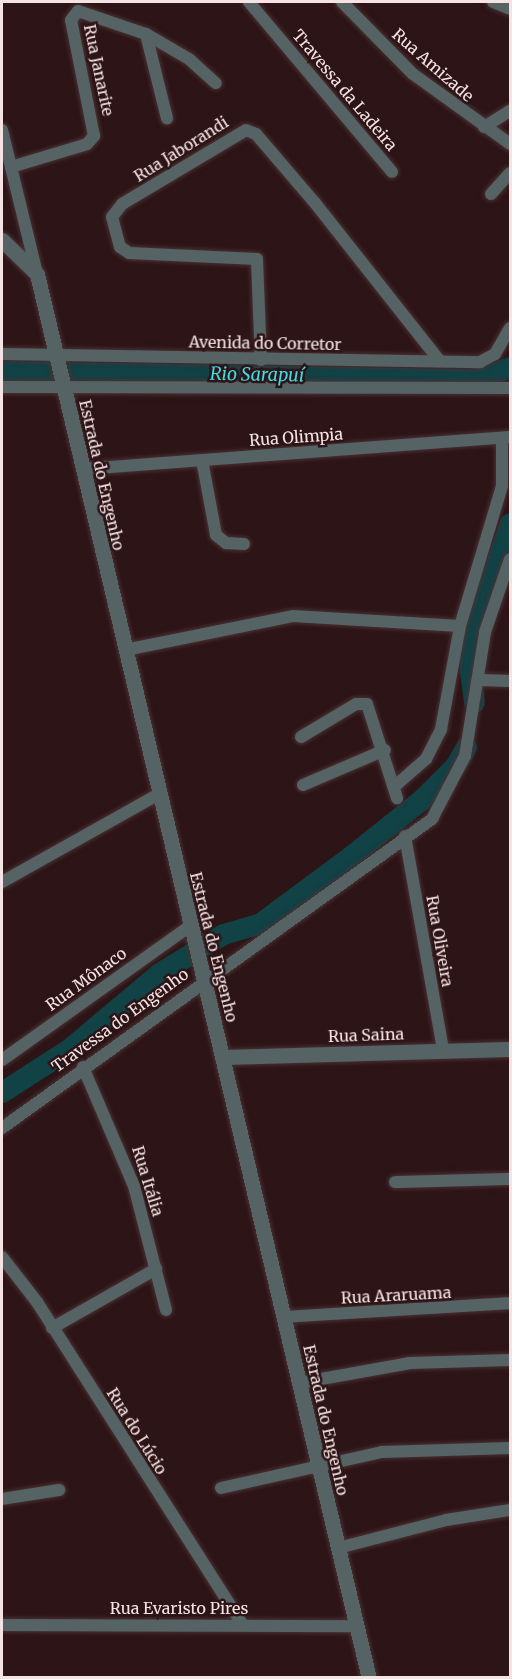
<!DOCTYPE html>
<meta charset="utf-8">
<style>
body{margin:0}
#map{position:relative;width:512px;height:1679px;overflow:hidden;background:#2d1416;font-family:Merriweather,serif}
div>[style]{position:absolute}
.river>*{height:21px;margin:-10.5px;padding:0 10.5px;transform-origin:10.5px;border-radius:10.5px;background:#104246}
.roads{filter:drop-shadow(0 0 2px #493133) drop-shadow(0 0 2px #493133)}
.minor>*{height:12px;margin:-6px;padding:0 6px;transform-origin:6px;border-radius:6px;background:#556365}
.tertiary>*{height:15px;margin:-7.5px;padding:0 7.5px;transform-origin:7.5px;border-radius:7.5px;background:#556365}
span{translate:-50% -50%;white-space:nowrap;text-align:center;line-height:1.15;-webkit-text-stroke:5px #2d1416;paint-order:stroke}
.street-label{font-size:16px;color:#f5e3e3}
.water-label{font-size:18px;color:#3bdbe7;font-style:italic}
.frame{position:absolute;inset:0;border:3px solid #f5e3e3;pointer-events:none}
</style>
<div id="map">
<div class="river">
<i style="left:2px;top:371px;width:475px;rotate:1deg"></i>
<i style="left:477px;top:379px;width:35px;rotate:-20deg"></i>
<i style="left:474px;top:702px;width:55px;rotate:-97.3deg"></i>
<i style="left:467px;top:647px;width:131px;rotate:-70.9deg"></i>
<i style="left:2px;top:1092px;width:81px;rotate:-32.9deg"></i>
<i style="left:70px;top:1048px;width:116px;rotate:-40.1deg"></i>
<i style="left:159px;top:973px;width:75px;rotate:-31.4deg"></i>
<i style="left:223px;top:934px;width:37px;rotate:-16deg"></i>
<i style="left:259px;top:924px;width:116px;rotate:-36.6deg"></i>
<i style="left:352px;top:855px;width:90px;rotate:-38.7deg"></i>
<i style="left:422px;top:799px;width:47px;rotate:-45deg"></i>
<i style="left:455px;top:766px;width:22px;rotate:-60deg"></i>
</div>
<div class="roads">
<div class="minor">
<i style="left:249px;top:2px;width:222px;rotate:49.9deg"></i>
<i style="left:342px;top:2px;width:101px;rotate:45.4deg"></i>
<i style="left:413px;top:74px;width:120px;rotate:35.8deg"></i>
<i style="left:493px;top:2px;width:18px;rotate:22deg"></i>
<i style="left:146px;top:34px;width:87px;rotate:76deg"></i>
<i style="left:484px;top:127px;width:31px;rotate:-32deg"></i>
<i style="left:2px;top:130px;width:148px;rotate:76.3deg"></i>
<i style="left:11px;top:167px;width:79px;rotate:-16.8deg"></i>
<i style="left:87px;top:144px;width:11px;rotate:-49deg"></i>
<i style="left:94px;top:136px;width:118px;rotate:-101.2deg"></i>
<i style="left:71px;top:20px;width:11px;rotate:-52deg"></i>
<i style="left:78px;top:11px;width:72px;rotate:18.7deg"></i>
<i style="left:146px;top:34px;width:50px;rotate:30.2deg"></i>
<i style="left:189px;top:59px;width:36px;rotate:42deg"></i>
<i style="left:491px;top:194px;width:28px;rotate:-48deg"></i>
<i style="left:2px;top:354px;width:478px;rotate:1deg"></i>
<i style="left:480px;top:362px;width:17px;rotate:-28deg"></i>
<i style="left:495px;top:354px;width:30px;rotate:-60deg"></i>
<i style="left:261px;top:360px;width:101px;rotate:-92.3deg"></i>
<i style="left:257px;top:259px;width:128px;rotate:-177.3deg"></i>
<i style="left:129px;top:253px;width:11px;rotate:-146deg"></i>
<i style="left:120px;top:247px;width:31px;rotate:-105deg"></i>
<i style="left:112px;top:217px;width:16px;rotate:-52deg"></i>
<i style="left:122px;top:204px;width:144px;rotate:-30.8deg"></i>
<i style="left:246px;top:130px;width:11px;rotate:22deg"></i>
<i style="left:256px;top:134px;width:91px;rotate:49.5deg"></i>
<i style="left:315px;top:203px;width:201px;rotate:51.7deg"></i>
<i style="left:2px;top:387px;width:508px;rotate:0.11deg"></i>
<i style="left:202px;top:460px;width:76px;rotate:79.4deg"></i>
<i style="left:216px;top:535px;width:13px;rotate:39deg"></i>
<i style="left:226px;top:543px;width:18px;rotate:3deg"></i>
<i style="left:83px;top:469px;width:428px;rotate:-4.3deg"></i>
<i style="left:125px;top:650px;width:171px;rotate:-11.4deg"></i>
<i style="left:293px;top:616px;width:167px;rotate:3.4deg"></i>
<i style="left:480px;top:680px;width:30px;rotate:2deg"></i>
<i style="left:301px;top:737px;width:64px;rotate:-31deg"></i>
<i style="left:356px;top:704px;width:11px"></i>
<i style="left:367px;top:704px;width:99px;rotate:72.3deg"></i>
<i style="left:303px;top:785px;width:89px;rotate:-23.1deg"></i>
<i style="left:395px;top:786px;width:41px;rotate:-41.1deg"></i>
<i style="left:426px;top:759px;width:34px;rotate:-63deg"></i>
<i style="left:441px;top:729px;width:105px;rotate:-79.5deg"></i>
<i style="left:460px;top:626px;width:146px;rotate:-73.3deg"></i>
<i style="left:502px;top:486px;width:47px;rotate:-90deg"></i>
<i style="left:405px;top:836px;width:217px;rotate:79.9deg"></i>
<i style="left:2px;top:882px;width:180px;rotate:-29.3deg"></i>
<i style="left:2px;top:1060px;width:232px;rotate:-35.5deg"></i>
<i style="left:83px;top:1067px;width:129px;rotate:66.8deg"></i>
<i style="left:134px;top:1186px;width:128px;rotate:75.5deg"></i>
<i style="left:2px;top:1128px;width:530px;rotate:-35.7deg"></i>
<i style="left:432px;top:819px;width:71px;rotate:-62.4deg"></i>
<i style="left:465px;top:756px;width:126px;rotate:-80.8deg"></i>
<i style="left:485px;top:632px;width:77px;rotate:-71.1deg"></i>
<i style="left:395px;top:1182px;width:115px;rotate:-1.5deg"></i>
<i style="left:2px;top:1257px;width:57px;rotate:52.1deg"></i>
<i style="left:37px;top:1302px;width:382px;rotate:57.5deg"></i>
<i style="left:283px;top:1317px;width:227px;rotate:-3.5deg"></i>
<i style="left:52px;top:1328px;width:120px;rotate:-29.6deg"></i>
<i style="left:299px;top:1383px;width:113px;rotate:-10.2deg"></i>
<i style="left:410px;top:1363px;width:100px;rotate:-1.7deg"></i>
<i style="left:221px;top:1488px;width:165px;rotate:-12.6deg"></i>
<i style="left:382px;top:1452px;width:128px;rotate:-1.8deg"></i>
<i style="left:2px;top:1499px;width:58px;rotate:-9deg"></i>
<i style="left:338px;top:1548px;width:112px;rotate:-14.5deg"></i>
<i style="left:446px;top:1520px;width:65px;rotate:-8.9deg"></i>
<i style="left:2px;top:1625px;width:354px;rotate:0.2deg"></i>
</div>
<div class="tertiary">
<i style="left:2px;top:240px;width:49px;rotate:44.2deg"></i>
<i style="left:37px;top:274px;width:1443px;rotate:76.7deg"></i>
<i style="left:222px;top:1057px;width:288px;rotate:-1.6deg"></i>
</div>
</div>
<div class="street-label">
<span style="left:433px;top:65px;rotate:41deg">Rua Amizade</span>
<span style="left:99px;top:70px;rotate:78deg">Rua Janarite</span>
<span style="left:345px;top:90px;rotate:50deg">Travessa da Ladeira</span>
<span style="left:181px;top:149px;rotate:-32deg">Rua Jaborandi</span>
<span style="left:265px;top:343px;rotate:1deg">Avenida do Corretor</span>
<span style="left:296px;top:437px;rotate:-4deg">Rua Olimpia</span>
<span style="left:102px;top:475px;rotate:77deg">Estrada do Engenho</span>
<span style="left:440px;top:941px;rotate:80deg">Rua Oliveira</span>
<span style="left:214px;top:947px;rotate:76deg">Estrada do Engenho</span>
<span style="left:86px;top:979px;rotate:-36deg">Rua Mônaco</span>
<span style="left:120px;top:1020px;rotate:-36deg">Travessa do Engenho</span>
<span style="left:366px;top:1035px;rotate:-2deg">Rua Saina</span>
<span style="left:148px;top:1181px;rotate:73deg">Rua Itália</span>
<span style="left:396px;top:1295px;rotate:-3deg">Rua Araruama</span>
<span style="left:326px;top:1420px;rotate:77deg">Estrada do Engenho</span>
<span style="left:137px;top:1431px;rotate:58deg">Rua do Lúcio</span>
<span style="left:179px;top:1608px">Rua Evaristo Pires</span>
</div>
<div class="water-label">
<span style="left:257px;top:375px;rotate:1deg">Rio Sarapuí</span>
</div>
<div class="frame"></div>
</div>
